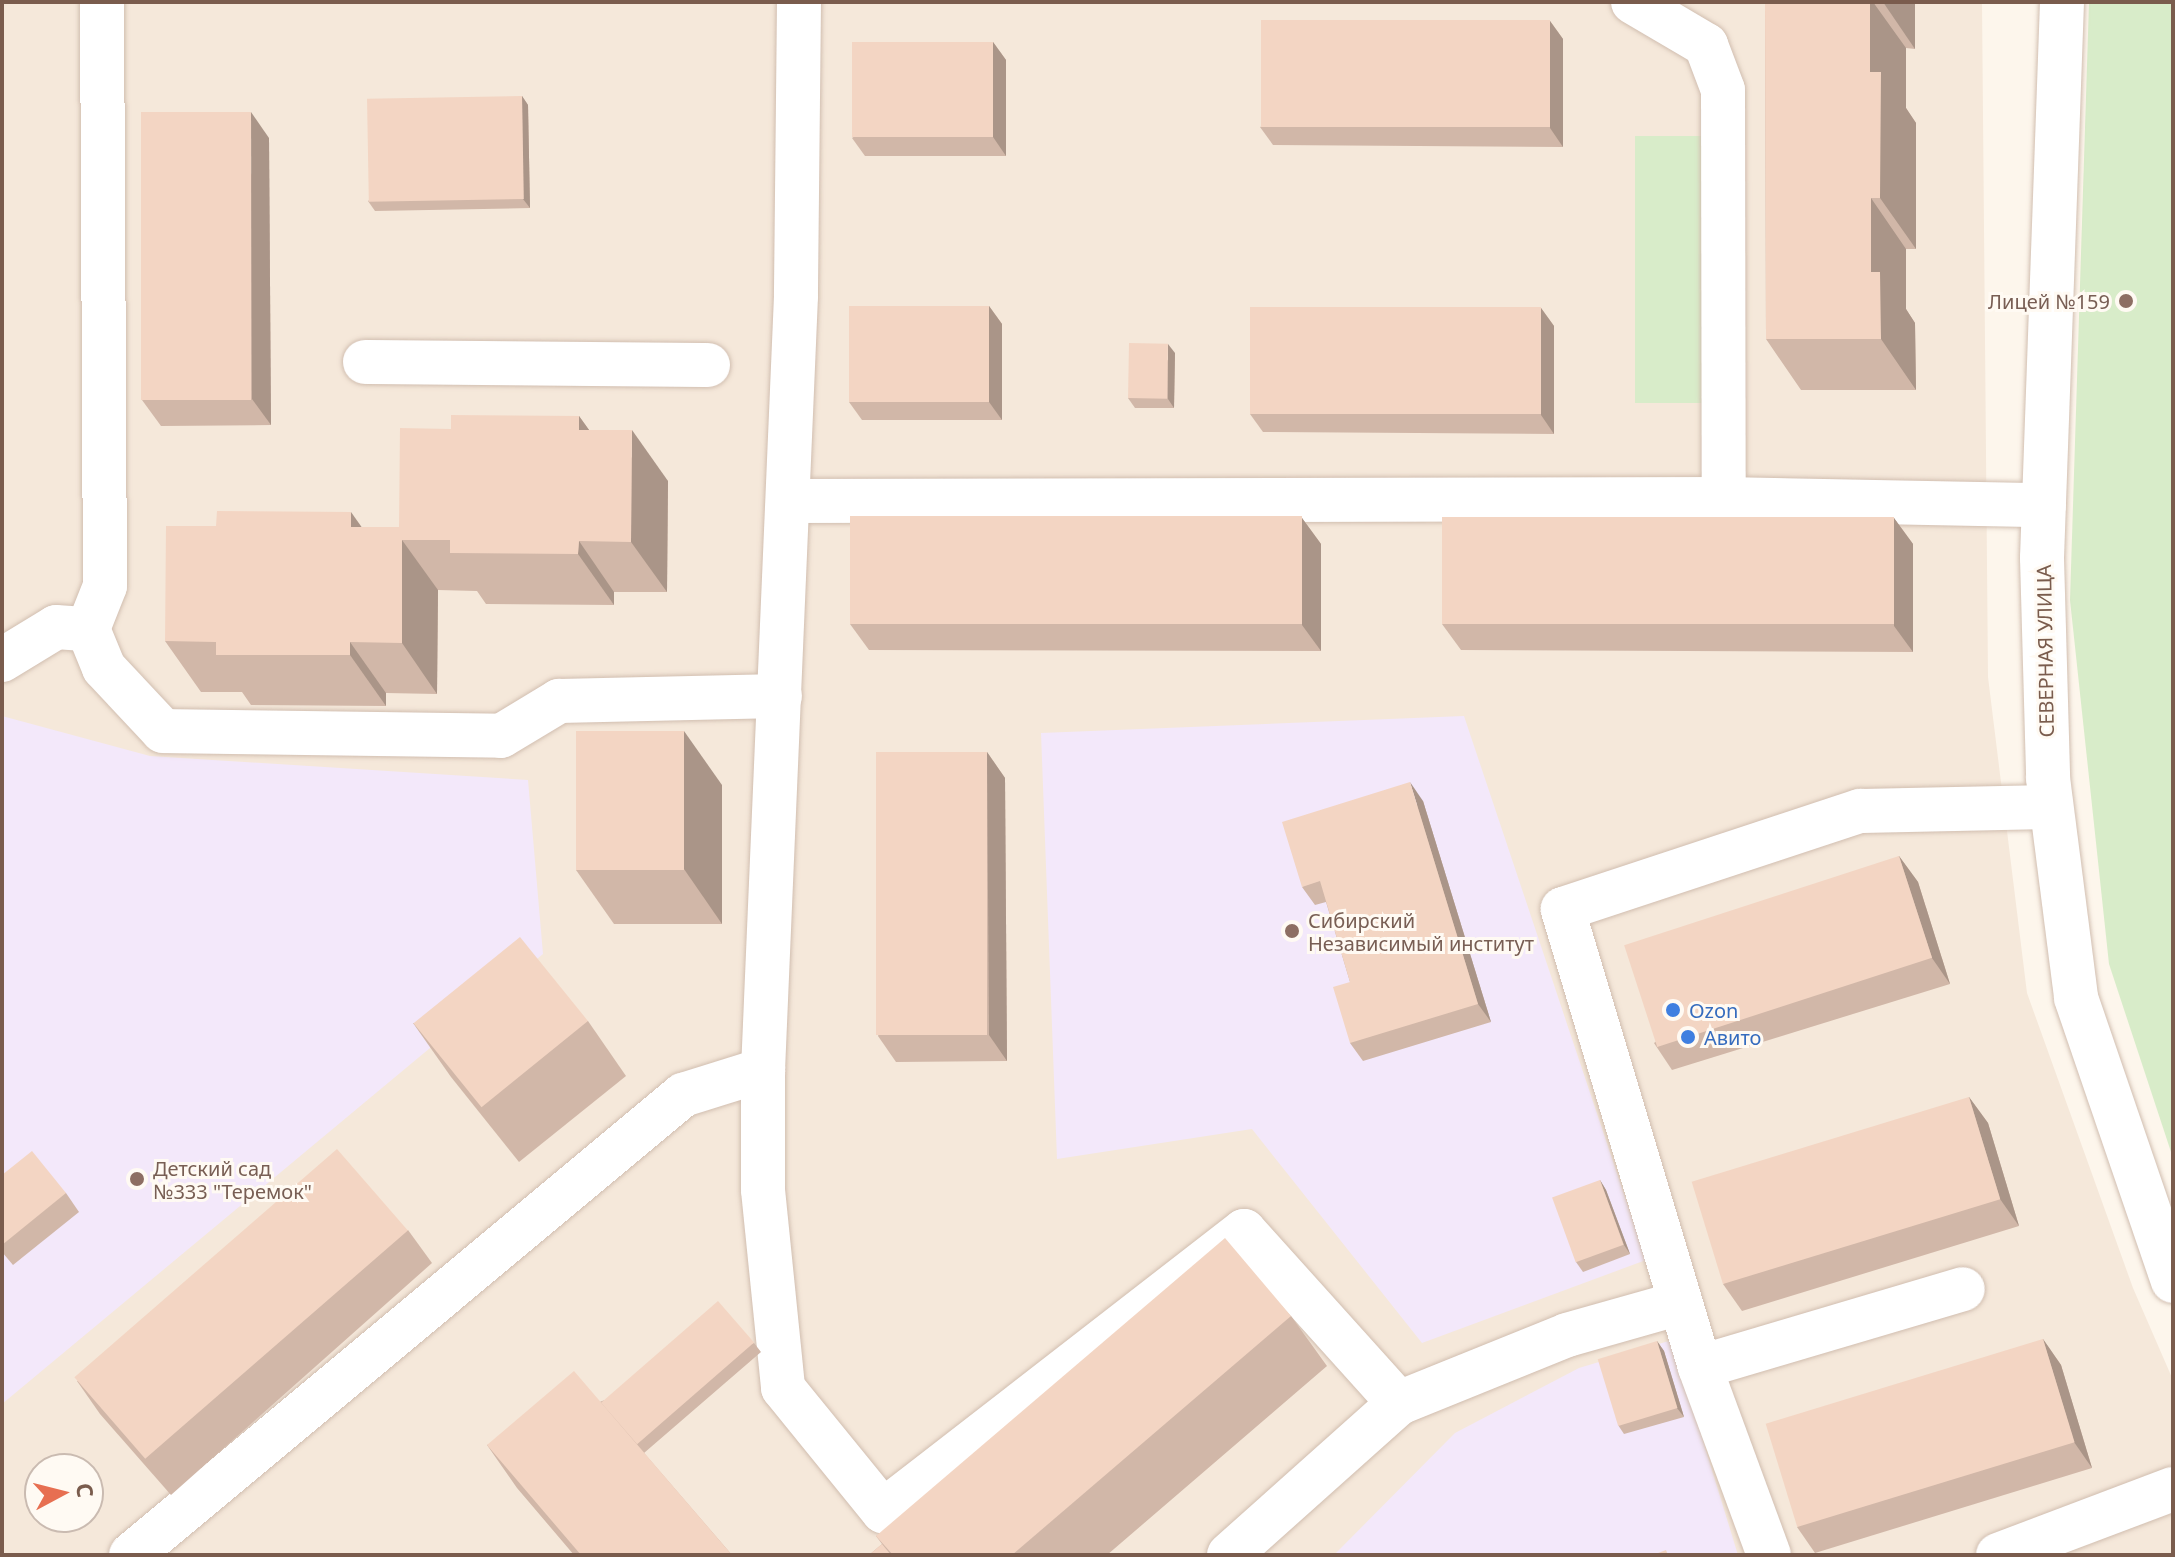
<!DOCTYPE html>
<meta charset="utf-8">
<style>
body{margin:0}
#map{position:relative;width:2175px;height:1557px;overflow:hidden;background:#fdf6ec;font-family:"Noto Sans",sans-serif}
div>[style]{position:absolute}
.residential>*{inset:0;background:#f5e8da}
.education>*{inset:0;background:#f3e8fa}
.green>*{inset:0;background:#d8ecc9;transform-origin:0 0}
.roads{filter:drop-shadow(0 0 2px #d1beb0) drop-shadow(0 0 2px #d1beb0)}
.minor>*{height:44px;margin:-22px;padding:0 22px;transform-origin:22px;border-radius:22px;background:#fff}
.wall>*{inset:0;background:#d1b7a8}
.shaded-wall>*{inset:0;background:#aa9588}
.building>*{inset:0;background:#f3d5c3;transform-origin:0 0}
.dots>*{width:22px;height:22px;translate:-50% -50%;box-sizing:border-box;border:4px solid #fffaf3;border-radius:50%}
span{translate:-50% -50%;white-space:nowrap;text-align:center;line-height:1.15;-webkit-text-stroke:6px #fffaf3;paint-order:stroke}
.education-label{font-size:20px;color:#785e54}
.right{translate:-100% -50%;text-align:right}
.left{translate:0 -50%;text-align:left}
.street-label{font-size:20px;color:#7a5c4d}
.shop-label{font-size:20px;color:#366cbe}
.frame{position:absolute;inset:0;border:4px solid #7a5c4d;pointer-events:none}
.north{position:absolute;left:24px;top:1453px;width:80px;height:80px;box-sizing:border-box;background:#fffaf3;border:2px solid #cabbb1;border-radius:50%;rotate:83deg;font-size:22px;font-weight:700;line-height:32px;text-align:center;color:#7a5c4d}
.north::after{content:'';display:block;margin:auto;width:28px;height:36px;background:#e76f51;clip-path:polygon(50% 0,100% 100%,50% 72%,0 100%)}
</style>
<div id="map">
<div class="residential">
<i style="clip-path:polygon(evenodd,2px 2px,1982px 2px,1988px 677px,2027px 993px,2133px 1288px,2173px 1380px,2173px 1555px,2px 1555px,2px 2px,40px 1469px,88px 1469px,88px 1517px,40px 1517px,40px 1469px)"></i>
</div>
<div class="education">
<i style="clip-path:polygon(2px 716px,150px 756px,528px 780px,543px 954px,2px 1404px)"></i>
<i style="clip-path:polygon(1464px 716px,1646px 1260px,1422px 1343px,1252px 1129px,1057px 1159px,1041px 733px)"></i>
<i style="clip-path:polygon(1672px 1340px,1738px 1555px,1334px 1555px,1455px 1433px,1579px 1368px)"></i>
</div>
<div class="green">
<i style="clip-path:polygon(2089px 2px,2173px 2px,2173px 1158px,2109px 964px,2070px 600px)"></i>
<i style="left:1635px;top:136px;width:67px;height:267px"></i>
</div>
<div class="roads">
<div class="minor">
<i style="left:102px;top:2px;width:584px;rotate:89.71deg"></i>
<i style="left:105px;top:586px;width:46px;rotate:111.6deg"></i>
<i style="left:88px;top:629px;width:42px;rotate:67.7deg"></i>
<i style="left:104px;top:668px;width:86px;rotate:46.9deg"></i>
<i style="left:163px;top:731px;width:338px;rotate:0.8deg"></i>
<i style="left:501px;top:736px;width:68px;rotate:-31.1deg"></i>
<i style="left:559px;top:701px;width:221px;rotate:-1.3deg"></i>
<i style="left:799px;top:2px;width:294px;rotate:90.6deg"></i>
<i style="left:796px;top:296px;width:775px;rotate:92.44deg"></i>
<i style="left:763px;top:1070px;width:120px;rotate:90deg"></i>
<i style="left:763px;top:1190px;width:199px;rotate:84.2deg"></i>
<i style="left:783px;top:1388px;width:159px;rotate:50.9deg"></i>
<i style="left:883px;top:1511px;width:457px;rotate:-37.8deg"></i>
<i style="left:1244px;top:1231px;width:232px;rotate:48deg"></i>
<i style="left:1633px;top:2px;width:85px;rotate:30.5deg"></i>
<i style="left:1706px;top:45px;width:48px;rotate:69.3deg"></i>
<i style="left:1723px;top:90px;width:409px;rotate:89.9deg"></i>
<i style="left:2062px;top:2px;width:556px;rotate:92.06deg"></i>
<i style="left:2042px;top:558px;width:220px;rotate:88.4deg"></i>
<i style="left:2048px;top:778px;width:222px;rotate:82.7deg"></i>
<i style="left:2076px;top:998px;width:299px;rotate:71.1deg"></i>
<i style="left:365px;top:362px;width:343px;rotate:0.5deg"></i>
<i style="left:788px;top:501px;width:936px;rotate:-0.12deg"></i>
<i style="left:1724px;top:499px;width:320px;rotate:1.1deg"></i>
<i style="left:2px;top:660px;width:63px;rotate:-31.4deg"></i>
<i style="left:56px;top:627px;width:32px;rotate:4deg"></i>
<i style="left:1700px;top:1367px;width:274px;rotate:-16.5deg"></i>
<i style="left:131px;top:1555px;width:719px;rotate:-39.81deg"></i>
<i style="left:683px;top:1095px;width:84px;rotate:-17.4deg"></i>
<i style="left:1229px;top:1555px;width:228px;rotate:-41.8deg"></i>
<i style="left:1399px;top:1403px;width:181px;rotate:-22deg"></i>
<i style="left:1567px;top:1335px;width:117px;rotate:-15.8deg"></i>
<i style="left:1769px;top:1555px;width:200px;rotate:-110.2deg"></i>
<i style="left:1700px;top:1367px;width:478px;rotate:-106.7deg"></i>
<i style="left:1563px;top:909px;width:313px;rotate:-18.3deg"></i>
<i style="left:1860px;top:811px;width:190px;rotate:-1.2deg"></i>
<i style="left:1998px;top:1555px;width:187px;rotate:-20.7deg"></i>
</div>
</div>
<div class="wall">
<i style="clip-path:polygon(1765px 2px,1915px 2px,1915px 49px,1906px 48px,1906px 108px,1916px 123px,1916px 249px,1906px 249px,1906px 309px,1915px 323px,1916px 390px,1801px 390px,1766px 339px)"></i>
<i style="clip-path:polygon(1550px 21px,1563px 39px,1563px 147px,1273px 145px,1260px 127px)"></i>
<i style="clip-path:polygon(993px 42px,1006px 60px,1006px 156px,865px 156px,852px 138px)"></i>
<i style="clip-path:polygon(522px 96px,528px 105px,530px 208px,375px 211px,368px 201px)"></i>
<i style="clip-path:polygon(269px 138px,271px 425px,161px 426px,142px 400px)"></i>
<i style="clip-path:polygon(989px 306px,1002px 324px,1002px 420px,862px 420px,849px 402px)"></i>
<i style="clip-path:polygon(1541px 308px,1554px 326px,1554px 434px,1263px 432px,1250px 414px)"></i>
<i style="clip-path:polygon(1175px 353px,1174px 408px,1135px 408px,1128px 398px)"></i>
<i style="clip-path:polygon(579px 416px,589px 430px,668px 481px,667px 592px,614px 592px,614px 605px,486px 604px,477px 591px,438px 590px,437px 694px,386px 693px,386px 706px,251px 705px,242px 692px,201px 692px,165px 641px,362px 527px,399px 527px,451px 429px)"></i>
<i style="clip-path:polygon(1302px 518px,1321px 544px,1321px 651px,869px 650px,850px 624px)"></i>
<i style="clip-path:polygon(1894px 518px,1913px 544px,1913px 652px,1461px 650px,1442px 624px)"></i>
<i style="clip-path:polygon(987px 752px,1005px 778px,1007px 1061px,896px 1062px,878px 1036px)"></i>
<i style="clip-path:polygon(722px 785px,722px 924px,614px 924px,576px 870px)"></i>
<i style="clip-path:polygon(1423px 801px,1491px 1022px,1363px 1061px,1350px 1043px,1350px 982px,1326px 902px,1315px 905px,1302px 887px)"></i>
<i style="clip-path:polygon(1899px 856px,1918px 882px,1950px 984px,1672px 1070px,1654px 1043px)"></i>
<i style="clip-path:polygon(588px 1021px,626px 1076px,519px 1162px,451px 1077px,413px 1023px)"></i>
<i style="clip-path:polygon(1969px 1097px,1988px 1123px,2019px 1226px,1742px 1311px,1723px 1284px)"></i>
<i style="clip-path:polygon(2px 1175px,66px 1193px,79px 1212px,13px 1265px,2px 1252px)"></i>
<i style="clip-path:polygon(1600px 1180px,1606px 1190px,1630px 1254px,1583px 1272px,1576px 1262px)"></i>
<i style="clip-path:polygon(408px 1230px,432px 1263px,171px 1495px,100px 1414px,77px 1381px)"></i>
<i style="clip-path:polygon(1291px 1316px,1327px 1366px,1107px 1555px,869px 1555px,882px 1544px,876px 1536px)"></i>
<i style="clip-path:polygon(2043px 1339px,2061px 1365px,2092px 1468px,1815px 1553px,1797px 1527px)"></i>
<i style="clip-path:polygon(1657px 1341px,1664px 1351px,1684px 1417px,1624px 1434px,1618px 1425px)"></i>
<i style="clip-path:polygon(754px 1343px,761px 1352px,644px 1453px,732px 1555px,574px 1555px,517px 1488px,487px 1445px)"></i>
</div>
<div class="shaded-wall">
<i style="clip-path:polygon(1870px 2px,1873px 2px,1906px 48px,1906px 108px,1916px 123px,1916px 249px,1880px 198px,1870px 72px)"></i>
<i style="clip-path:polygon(1883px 2px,1915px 2px,1915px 49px)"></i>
<i style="clip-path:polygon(1550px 21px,1563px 39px,1563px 147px,1550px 128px)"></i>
<i style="clip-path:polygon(993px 42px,1006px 60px,1006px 156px,993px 137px)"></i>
<i style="clip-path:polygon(522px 96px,528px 105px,530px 208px,523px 199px)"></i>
<i style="clip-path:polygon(251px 112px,269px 138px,271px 425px,252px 399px)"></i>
<i style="clip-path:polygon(1871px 198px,1906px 249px,1906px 309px,1915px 323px,1916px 390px,1881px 339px,1871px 272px)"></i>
<i style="clip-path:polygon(989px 306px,1002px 324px,1002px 420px,989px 402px)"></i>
<i style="clip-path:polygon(1541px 308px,1554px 326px,1554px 434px,1541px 415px)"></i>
<i style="clip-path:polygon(1168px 344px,1175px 353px,1174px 408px,1168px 399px)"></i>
<i style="clip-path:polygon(579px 416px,615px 466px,579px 430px)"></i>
<i style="clip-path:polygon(632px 430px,668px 481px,667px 592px,631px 542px)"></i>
<i style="clip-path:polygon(351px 512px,387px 563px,351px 527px)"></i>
<i style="clip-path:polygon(1302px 518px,1321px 544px,1321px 651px,1302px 625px)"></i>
<i style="clip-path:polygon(1894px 518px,1913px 544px,1913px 652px,1894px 626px)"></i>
<i style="clip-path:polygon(402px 540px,438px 590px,437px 694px,402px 643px)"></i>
<i style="clip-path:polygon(579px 541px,614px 592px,614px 605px,578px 554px)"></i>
<i style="clip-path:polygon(350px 642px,386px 693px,386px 706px,350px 655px)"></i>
<i style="clip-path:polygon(684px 731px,722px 785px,722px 924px,684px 869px)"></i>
<i style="clip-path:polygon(987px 752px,1005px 778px,1007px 1061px,989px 1035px)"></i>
<i style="clip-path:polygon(1410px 782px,1423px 801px,1491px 1022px,1478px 1004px)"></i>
<i style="clip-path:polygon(1899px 856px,1918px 882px,1950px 984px,1932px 958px)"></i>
<i style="clip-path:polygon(1969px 1097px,1988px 1123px,2019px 1226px,2000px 1199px)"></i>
<i style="clip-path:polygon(1600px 1180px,1606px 1190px,1630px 1254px,1624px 1245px)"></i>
<i style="clip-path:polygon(2043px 1339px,2061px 1365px,2092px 1468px,2074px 1442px)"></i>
<i style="clip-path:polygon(1657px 1341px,1664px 1351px,1684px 1417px,1677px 1408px)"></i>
</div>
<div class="building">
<i style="clip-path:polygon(1765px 2px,1870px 2px,1870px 72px,1881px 72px,1880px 198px,1871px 198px,1871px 272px,1880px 272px,1881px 339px,1766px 339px)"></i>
<i style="left:1261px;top:20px;width:289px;height:107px"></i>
<i style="left:993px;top:42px;width:95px;height:141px;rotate:90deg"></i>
<i style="left:522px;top:96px;width:103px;height:155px;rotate:89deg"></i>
<i style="left:141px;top:112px;width:110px;height:288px"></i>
<i style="left:989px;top:306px;width:96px;height:140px;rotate:90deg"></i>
<i style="left:1250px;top:307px;width:291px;height:107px"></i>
<i style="left:1129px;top:343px;width:39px;height:55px;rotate:1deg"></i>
<i style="clip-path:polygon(451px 415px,579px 416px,579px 430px,632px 430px,631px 542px,579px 541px,578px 554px,450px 553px,450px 540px,402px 540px,402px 643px,350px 642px,350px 655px,216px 655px,216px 642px,165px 641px,166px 526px,216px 526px,217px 511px,351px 512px,351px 527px,399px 527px,400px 428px,451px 429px)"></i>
<i style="left:850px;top:516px;width:452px;height:108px"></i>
<i style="left:1442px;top:517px;width:452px;height:107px"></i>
<i style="left:576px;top:731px;width:108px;height:139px"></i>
<i style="left:987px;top:752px;width:283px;height:111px;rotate:90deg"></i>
<i style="clip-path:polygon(1410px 782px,1478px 1004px,1350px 1043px,1333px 987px,1350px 982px,1320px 881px,1302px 887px,1282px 822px)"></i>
<i style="left:1899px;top:856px;width:107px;height:289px;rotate:72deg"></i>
<i style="left:520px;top:937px;width:108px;height:137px;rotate:51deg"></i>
<i style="left:1969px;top:1097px;width:107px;height:290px;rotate:73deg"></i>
<i style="left:337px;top:1149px;width:108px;height:348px;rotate:49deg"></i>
<i style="clip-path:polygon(32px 1151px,66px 1193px,2px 1245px,2px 1175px)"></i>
<i style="left:1600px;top:1180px;width:69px;height:51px;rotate:70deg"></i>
<i style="clip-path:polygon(1225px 1238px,1291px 1316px,1012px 1555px,893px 1555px,876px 1536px)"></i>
<i style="left:718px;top:1301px;width:55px;height:155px;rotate:49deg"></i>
<i style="left:2043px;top:1339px;width:108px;height:290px;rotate:73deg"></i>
<i style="left:1657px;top:1341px;width:70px;height:62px;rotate:73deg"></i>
<i style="clip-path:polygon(574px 1371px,732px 1555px,581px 1555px,487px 1445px)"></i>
<i style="clip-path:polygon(882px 1544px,891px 1555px,869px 1555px)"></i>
<i style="clip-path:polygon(1666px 1550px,1668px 1555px,1653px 1555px)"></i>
</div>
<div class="dots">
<i style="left:2126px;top:301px;background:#8d6e63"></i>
<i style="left:1292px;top:931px;background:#8d6e63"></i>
<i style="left:1673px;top:1010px;background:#3f7fe0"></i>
<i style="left:1688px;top:1037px;background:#3f7fe0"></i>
<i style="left:137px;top:1179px;background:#8d6e63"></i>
</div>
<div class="education-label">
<span class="right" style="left:2110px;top:301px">Лицей №159</span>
<span class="left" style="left:1308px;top:932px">Сибирский<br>Независимый институт</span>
<span class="left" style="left:153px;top:1180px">Детский сад<br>№333 "Теремок"</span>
</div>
<div class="street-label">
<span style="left:2045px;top:651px;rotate:-91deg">СЕВЕРНАЯ УЛИЦА</span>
</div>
<div class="shop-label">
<span class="left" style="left:1689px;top:1010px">Ozon</span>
<span class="left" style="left:1704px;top:1037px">Авито</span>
</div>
<div class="frame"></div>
<div class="north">С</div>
</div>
